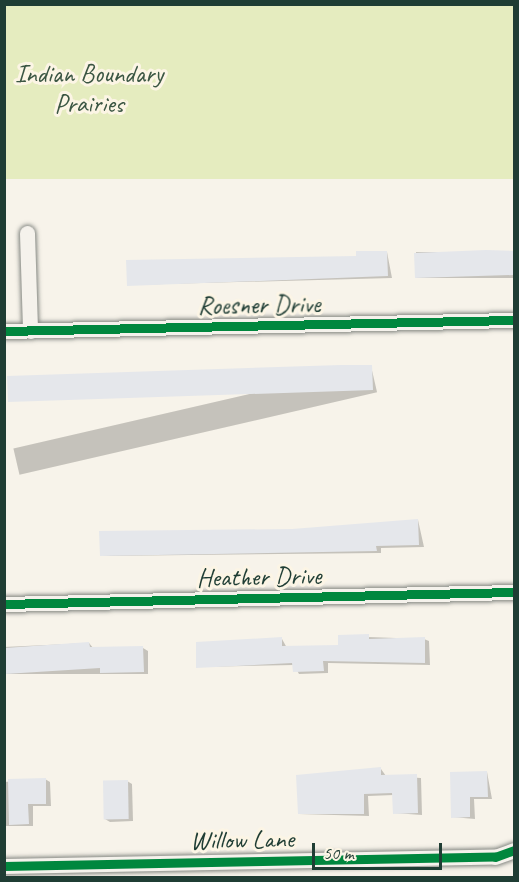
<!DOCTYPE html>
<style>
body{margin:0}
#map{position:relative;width:519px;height:882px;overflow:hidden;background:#f7f3ea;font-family:Caveat,sans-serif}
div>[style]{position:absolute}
.green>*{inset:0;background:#e5ecbf;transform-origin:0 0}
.shadow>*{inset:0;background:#0003;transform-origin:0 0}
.building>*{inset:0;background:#e5e7eb;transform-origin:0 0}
.roads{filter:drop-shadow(0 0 2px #868984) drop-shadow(0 0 2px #868984)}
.minor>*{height:15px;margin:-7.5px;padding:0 7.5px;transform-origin:7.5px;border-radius:7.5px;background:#f5f2ec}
.cycleway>*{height:9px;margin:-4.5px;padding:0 4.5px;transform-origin:4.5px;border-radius:4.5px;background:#00873e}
span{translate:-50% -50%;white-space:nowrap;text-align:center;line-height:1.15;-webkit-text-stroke:6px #fcf5e5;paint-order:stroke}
.park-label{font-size:26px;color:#3b5643}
.street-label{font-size:26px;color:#1f3d34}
.frame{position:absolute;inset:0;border:6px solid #1f3d34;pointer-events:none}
.scale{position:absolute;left:312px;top:843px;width:130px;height:27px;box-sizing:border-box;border:3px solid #1f3d34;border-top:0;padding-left:8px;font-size:18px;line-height:21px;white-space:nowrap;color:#1f3d34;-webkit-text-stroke:4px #fcf5e5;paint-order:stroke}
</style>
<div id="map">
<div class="green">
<i style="left:4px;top:5px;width:510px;height:174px"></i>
</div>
<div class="shadow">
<i style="clip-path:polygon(387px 252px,392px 278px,128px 285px,358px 257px)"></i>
<i style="left:514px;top:252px;width:26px;height:98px;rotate:90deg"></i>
<i style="left:371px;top:366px;width:27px;height:367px;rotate:77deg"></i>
<i style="clip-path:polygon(418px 520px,424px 547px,381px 548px,381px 553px,101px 556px)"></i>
<i style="clip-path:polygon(339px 636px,424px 639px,429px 641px,430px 665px,328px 663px,328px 673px,299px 674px,294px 665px,198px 667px,282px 639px,287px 648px,340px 647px)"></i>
<i style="clip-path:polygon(89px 643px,94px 649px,143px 648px,148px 651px,148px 674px,4px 674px,4px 647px)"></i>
<i style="clip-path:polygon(381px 769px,386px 776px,421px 778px,422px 815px,394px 813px,394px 795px,368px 796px,369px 816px,299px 814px,298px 776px)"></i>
<i style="clip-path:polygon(487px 772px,492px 799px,474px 799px,475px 819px,452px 817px)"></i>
<i style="clip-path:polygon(45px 779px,50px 782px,51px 806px,33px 806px,33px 826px,4px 826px,4px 782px)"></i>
<i style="clip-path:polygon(127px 781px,132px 784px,133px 821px,110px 822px,105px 819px)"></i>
</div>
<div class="building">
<i style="clip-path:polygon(486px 250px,514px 251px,514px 275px,415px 278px,414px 253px)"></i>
<i style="clip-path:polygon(356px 251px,387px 251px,388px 276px,127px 286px,126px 260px,356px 256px)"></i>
<i style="clip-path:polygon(341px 365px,372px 365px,373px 390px,8px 402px,7px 376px)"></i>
<i style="clip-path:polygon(418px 519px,419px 545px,376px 546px,377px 551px,100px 556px,99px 531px,292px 529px)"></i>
<i style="clip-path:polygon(369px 634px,369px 639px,425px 637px,425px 663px,323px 661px,324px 671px,293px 672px,292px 663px,196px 668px,196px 642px,282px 637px,282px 646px,338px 645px,338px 635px)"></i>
<i style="clip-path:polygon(89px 642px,90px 647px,143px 646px,144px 672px,100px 673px,100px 668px,5px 674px,5px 648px)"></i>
<i style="clip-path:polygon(381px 767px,381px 775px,417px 774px,418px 813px,393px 814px,392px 793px,364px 794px,364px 814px,298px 814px,296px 775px)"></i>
<i style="clip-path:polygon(487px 771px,488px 797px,470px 797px,470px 817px,451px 818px,450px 772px)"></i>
<i style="clip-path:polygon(46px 778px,46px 804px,28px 804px,29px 824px,9px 825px,8px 779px)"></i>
<i style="left:128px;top:780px;width:39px;height:25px;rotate:89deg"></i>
</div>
<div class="roads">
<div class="minor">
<i style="left:27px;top:233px;width:98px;rotate:88.2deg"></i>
<i style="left:4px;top:331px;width:510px;rotate:-1.24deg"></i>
<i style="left:4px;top:604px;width:510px;rotate:-1.35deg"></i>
<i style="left:4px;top:866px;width:491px;rotate:-1.1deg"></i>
<i style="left:495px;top:857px;width:20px;rotate:-20deg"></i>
</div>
</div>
<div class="cycleway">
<i style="left:4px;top:331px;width:510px;rotate:-1.24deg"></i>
<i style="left:4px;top:604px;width:510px;rotate:-1.35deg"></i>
<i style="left:4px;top:866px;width:491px;rotate:-1.1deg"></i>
<i style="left:495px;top:857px;width:20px;rotate:-20deg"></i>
</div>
<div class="park-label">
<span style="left:89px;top:89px">Indian Boundary<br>Prairies</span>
</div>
<div class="street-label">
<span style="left:259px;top:305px;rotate:-1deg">Roesner Drive</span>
<span style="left:259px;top:577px;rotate:-1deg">Heather Drive</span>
<span style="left:242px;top:840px;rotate:-1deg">Willow Lane</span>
</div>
<div class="frame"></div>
<div class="scale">50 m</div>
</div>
